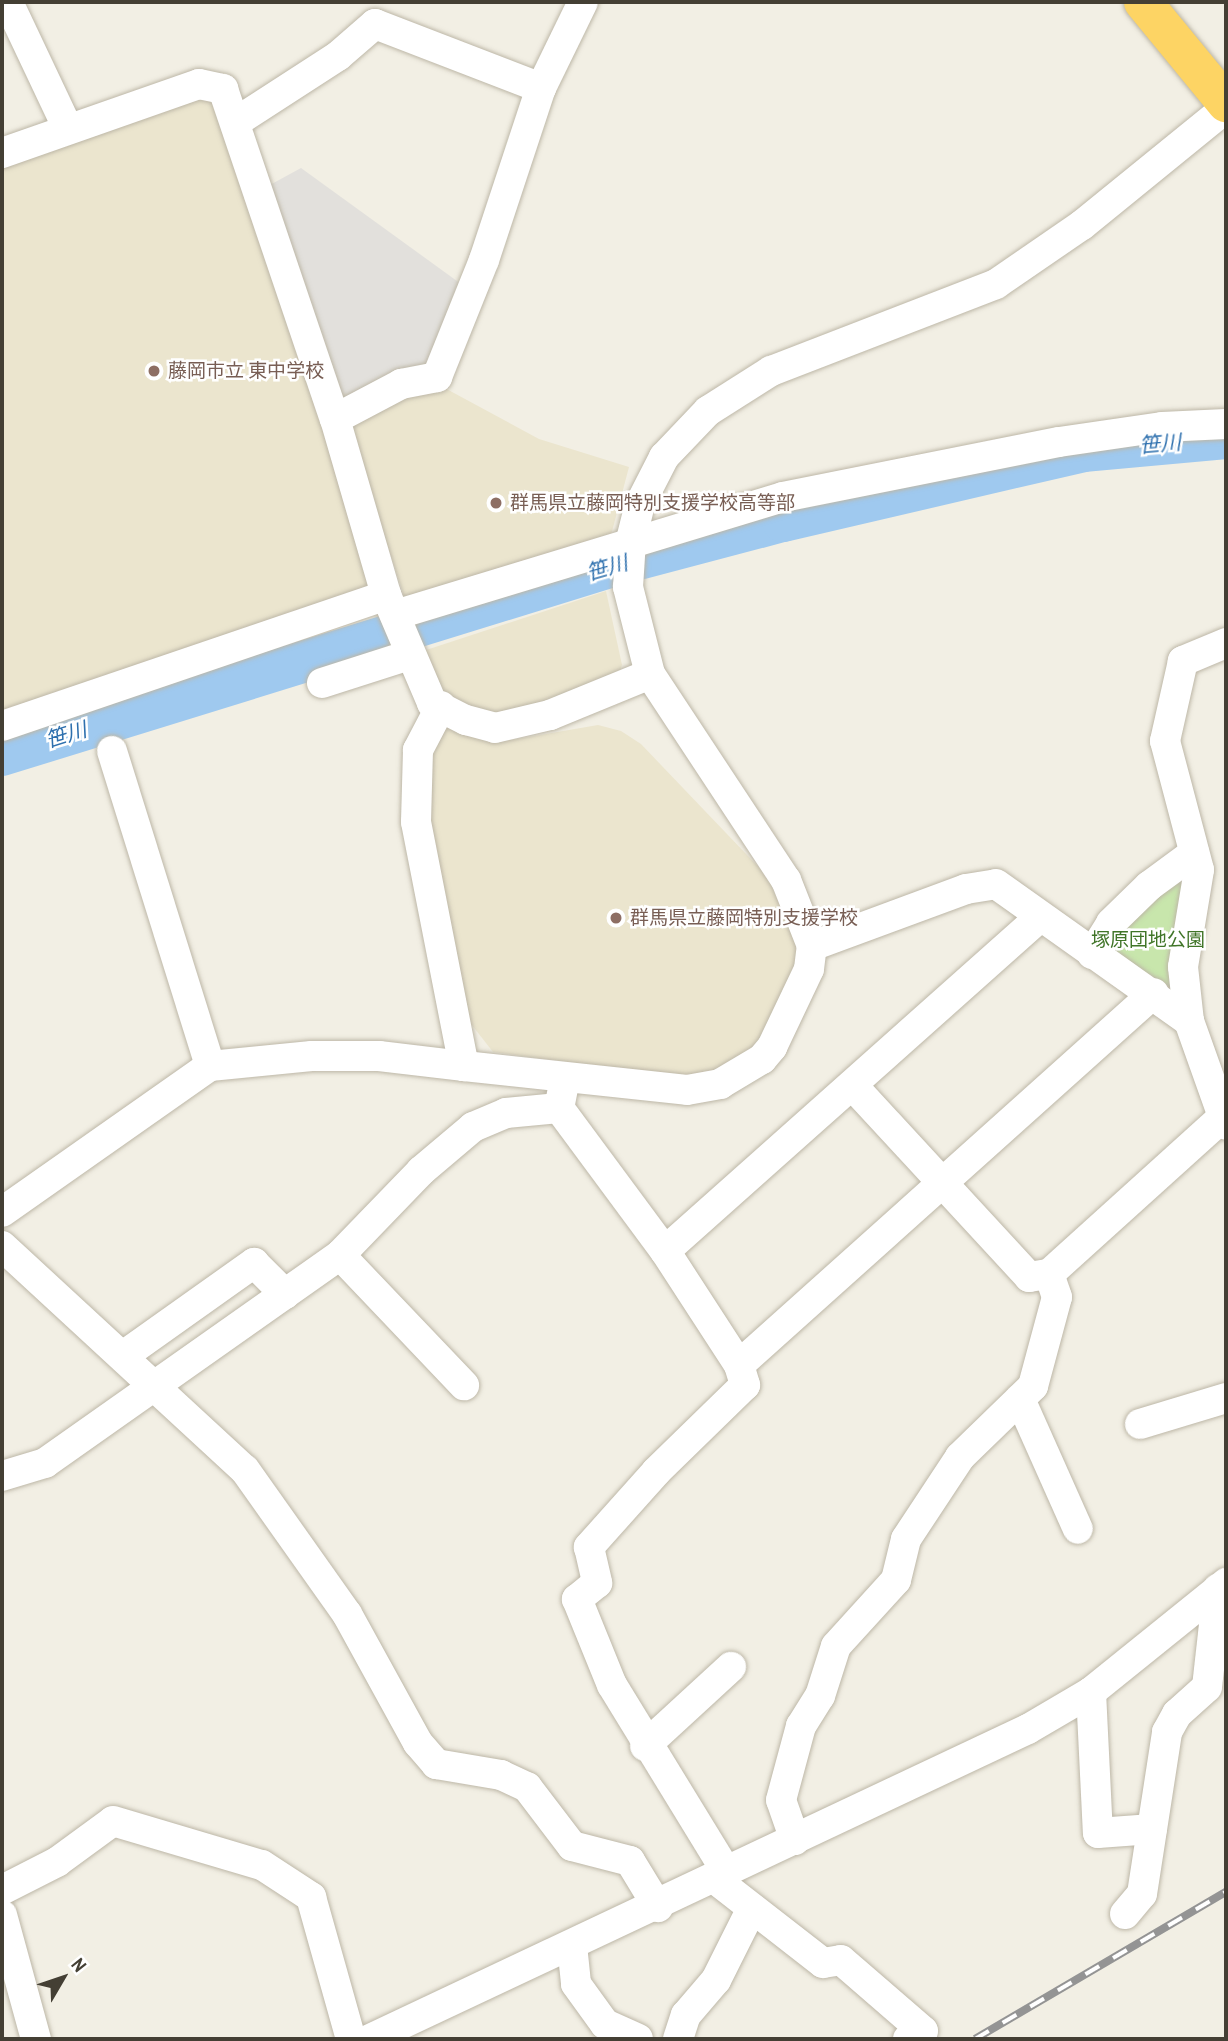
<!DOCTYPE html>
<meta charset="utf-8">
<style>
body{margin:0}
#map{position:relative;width:1228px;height:2041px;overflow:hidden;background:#f2efe4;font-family:"Archivo Narrow","Noto Sans JP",sans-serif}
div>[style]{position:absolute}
.education>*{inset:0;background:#ebe5ce}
.green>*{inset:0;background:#c8e6ac}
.parking>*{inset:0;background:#e2e0dc}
.river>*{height:42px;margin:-21px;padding:0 21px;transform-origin:21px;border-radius:21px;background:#9fc9ef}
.roads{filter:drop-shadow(0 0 2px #bdb7a7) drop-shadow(0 0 2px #bdb7a7)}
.minor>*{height:30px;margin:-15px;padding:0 15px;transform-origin:15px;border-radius:15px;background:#fff}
.highway>*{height:38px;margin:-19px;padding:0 19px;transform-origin:19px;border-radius:19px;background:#fdd464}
.rail>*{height:8px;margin-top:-4px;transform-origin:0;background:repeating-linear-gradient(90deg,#fff 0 16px,#949494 0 32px);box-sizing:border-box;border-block:2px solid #949494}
.dots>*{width:19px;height:19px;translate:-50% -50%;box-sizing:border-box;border:4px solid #fff;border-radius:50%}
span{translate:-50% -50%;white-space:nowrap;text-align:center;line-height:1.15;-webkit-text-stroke:5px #fff;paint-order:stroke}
.education-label{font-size:19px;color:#785e54}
.left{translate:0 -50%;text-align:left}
.park-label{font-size:19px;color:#407528}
.water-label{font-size:21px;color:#2e70ae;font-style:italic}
.frame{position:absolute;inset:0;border:4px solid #443f34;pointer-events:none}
.north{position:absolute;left:28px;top:1943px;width:70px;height:70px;-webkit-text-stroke:5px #fff;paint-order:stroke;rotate:51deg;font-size:19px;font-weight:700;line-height:28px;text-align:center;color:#443f34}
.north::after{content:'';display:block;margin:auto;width:24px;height:32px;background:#443f34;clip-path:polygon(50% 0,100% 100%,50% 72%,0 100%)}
</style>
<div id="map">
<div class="education">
<i style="clip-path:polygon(203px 96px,219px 102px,374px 579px,362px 594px,2px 710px,2px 164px)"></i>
<i style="clip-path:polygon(441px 386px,539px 439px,629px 467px,610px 539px,406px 602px,348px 425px,407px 393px)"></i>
<i style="clip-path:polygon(606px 591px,622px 665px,619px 673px,512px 715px,473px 711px,435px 688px,417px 653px)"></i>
<i style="clip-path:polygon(451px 725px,511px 740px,598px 725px,621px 731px,641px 744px,767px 876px,804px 960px,765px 1044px,728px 1069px,693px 1079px,493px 1052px,468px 1020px,425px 823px,430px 762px,438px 731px)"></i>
</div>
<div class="green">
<i style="clip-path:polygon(1191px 868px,1178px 992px,1107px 949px,1124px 924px)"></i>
</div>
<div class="parking">
<i style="clip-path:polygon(301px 168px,468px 289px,436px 358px,349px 405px,340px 401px,268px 186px)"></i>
</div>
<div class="river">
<i style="left:2px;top:755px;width:643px;rotate:-17.19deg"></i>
<i style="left:616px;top:565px;width:173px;rotate:-14.8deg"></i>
<i style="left:783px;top:521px;width:308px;rotate:-13.1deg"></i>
<i style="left:1083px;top:451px;width:144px;rotate:-5.2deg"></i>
</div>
<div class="roads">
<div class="minor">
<i style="left:8px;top:2px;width:140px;rotate:64.7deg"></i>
<i style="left:236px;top:122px;width:121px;rotate:-32.9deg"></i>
<i style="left:338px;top:56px;width:49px;rotate:-40.9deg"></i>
<i style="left:375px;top:24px;width:178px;rotate:21.1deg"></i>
<i style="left:2px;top:153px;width:209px;rotate:-19.3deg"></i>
<i style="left:199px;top:84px;width:25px;rotate:12deg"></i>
<i style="left:223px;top:89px;width:348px;rotate:71.3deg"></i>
<i style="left:335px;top:419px;width:183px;rotate:73.8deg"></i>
<i style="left:386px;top:595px;width:117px;rotate:66.9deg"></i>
<i style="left:432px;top:703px;width:38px;rotate:27deg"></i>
<i style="left:466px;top:720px;width:30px;rotate:15deg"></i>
<i style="left:495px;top:728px;width:57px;rotate:-13.3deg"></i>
<i style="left:550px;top:715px;width:108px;rotate:-22.3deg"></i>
<i style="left:650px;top:674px;width:247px;rotate:56.6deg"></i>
<i style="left:786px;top:880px;width:71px;rotate:68.5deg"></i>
<i style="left:812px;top:946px;width:164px;rotate:-20.3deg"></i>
<i style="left:966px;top:889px;width:30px;rotate:-9deg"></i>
<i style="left:996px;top:884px;width:237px;rotate:35.4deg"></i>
<i style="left:335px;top:419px;width:75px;rotate:-27.9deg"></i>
<i style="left:401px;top:384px;width:37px;rotate:-11deg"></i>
<i style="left:437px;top:377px;width:126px;rotate:-68.1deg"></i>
<i style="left:484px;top:260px;width:181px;rotate:-71.7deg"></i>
<i style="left:541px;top:88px;width:96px;rotate:-64deg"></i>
<i style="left:395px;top:615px;width:406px;rotate:-16.9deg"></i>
<i style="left:783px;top:497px;width:281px;rotate:-11.3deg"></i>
<i style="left:1059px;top:442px;width:104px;rotate:-8.3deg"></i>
<i style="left:1162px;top:427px;width:64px;rotate:-2.7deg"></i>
<i style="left:1226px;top:643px;width:47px;rotate:157.3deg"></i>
<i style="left:1183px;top:661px;width:82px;rotate:102.7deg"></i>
<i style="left:1165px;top:741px;width:133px;rotate:75.2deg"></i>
<i style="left:1199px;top:870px;width:98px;rotate:99.4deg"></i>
<i style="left:1183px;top:967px;width:54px;rotate:83.7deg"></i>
<i style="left:1189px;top:1021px;width:110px;rotate:70.4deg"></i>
<i style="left:650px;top:674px;width:90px;rotate:-104.2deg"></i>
<i style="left:628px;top:587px;width:47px;rotate:-86.3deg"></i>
<i style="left:631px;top:540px;width:37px;rotate:-76deg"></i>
<i style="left:640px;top:504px;width:53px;rotate:-62.9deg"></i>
<i style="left:664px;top:457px;width:64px;rotate:-46.3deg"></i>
<i style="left:708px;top:411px;width:75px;rotate:-32.4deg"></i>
<i style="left:771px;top:371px;width:241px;rotate:-21.1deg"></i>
<i style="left:996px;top:284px;width:104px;rotate:-34.5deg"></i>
<i style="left:1082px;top:225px;width:186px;rotate:-39.1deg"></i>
<i style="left:322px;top:683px;width:91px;rotate:-17.8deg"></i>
<i style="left:441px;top:706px;width:50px;rotate:117.6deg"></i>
<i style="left:418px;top:750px;width:72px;rotate:91.6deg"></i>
<i style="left:416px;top:822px;width:249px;rotate:78.9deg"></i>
<i style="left:464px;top:1066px;width:224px;rotate:6.1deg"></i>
<i style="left:687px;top:1090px;width:34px;rotate:-10deg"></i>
<i style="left:720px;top:1084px;width:49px;rotate:-30.8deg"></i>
<i style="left:762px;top:1059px;width:16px;rotate:-50deg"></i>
<i style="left:772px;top:1047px;width:86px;rotate:-64.6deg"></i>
<i style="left:809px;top:969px;width:23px;rotate:-83deg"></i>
<i style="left:2px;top:726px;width:406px;rotate:-18.8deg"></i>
<i style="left:112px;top:751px;width:330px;rotate:72.7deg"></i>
<i style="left:1092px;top:954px;width:36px;rotate:-58deg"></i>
<i style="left:1111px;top:923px;width:53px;rotate:-44.2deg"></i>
<i style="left:1149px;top:886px;width:56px;rotate:-36.3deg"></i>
<i style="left:565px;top:1078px;width:31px;rotate:101deg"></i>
<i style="left:559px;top:1108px;width:178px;rotate:53.5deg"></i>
<i style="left:665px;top:1251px;width:136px;rotate:57deg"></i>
<i style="left:739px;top:1365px;width:21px;rotate:73deg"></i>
<i style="left:745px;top:1385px;width:124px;rotate:135.7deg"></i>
<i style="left:656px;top:1472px;width:101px;rotate:131.8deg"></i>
<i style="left:589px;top:1547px;width:37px;rotate:77deg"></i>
<i style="left:597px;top:1583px;width:26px;rotate:141deg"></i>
<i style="left:577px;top:1599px;width:93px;rotate:67.9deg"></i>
<i style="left:612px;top:1685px;width:220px;rotate:58.5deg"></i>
<i style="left:853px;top:1086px;width:260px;rotate:47.3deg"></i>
<i style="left:1029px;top:1277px;width:20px;rotate:-9deg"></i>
<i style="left:2px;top:1212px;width:254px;rotate:-35.1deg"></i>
<i style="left:210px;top:1066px;width:102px;rotate:-5.6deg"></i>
<i style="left:312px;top:1056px;width:67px"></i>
<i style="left:379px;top:1056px;width:86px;rotate:6.7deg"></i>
<i style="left:2px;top:1246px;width:330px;rotate:42.7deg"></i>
<i style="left:245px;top:1470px;width:176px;rotate:54.7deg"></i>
<i style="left:347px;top:1614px;width:147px;rotate:61.2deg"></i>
<i style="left:418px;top:1743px;width:28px;rotate:49deg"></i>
<i style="left:436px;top:1764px;width:66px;rotate:9.6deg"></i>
<i style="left:501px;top:1775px;width:29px;rotate:25deg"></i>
<i style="left:527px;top:1787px;width:74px;rotate:52.7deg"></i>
<i style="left:572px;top:1846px;width:60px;rotate:14.5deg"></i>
<i style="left:630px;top:1861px;width:54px;rotate:58.7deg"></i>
<i style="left:665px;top:1251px;width:502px;rotate:-41.69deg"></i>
<i style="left:340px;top:1255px;width:180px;rotate:46.4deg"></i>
<i style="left:123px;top:1356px;width:161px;rotate:-35.4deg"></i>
<i style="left:254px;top:1263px;width:44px;rotate:45deg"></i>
<i style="left:739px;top:1365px;width:557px;rotate:-41.87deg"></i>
<i style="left:1020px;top:1399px;width:142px;rotate:66deg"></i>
<i style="left:1140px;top:1424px;width:90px;rotate:-16.8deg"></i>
<i style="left:2px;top:1476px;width:45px;rotate:-16.8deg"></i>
<i style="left:45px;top:1463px;width:361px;rotate:-35.2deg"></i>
<i style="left:340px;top:1255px;width:117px;rotate:-46deg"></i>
<i style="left:421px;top:1171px;width:68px;rotate:-40.2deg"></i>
<i style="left:473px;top:1127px;width:36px;rotate:-23deg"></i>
<i style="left:506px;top:1113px;width:53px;rotate:-5.4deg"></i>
<i style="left:1091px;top:1692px;width:141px;rotate:87.2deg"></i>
<i style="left:1098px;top:1833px;width:54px;rotate:-4.2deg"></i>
<i style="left:645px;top:1746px;width:117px;rotate:-42.6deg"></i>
<i style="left:795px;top:1840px;width:42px;rotate:-109.3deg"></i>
<i style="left:781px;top:1800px;width:77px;rotate:-74.9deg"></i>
<i style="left:801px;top:1726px;width:36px;rotate:-58deg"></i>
<i style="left:820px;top:1696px;width:52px;rotate:-72.3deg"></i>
<i style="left:836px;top:1646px;width:89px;rotate:-47.7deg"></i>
<i style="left:896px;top:1580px;width:42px;rotate:-76.3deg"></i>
<i style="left:906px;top:1539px;width:98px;rotate:-56.6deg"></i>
<i style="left:960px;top:1457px;width:102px;rotate:-44.2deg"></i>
<i style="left:1033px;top:1386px;width:92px;rotate:-74.9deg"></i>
<i style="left:1057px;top:1297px;width:24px;rotate:-109deg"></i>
<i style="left:1049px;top:1274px;width:234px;rotate:-42.1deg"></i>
<i style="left:715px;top:1879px;width:137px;rotate:37.9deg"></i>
<i style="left:823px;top:1963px;width:18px;rotate:-9deg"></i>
<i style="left:841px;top:1960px;width:108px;rotate:40.9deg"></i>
<i style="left:923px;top:2031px;width:17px;rotate:152deg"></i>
<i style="left:2px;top:1890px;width:62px;rotate:-27deg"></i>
<i style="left:57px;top:1862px;width:69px;rotate:-36.2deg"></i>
<i style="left:113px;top:1821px;width:155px;rotate:16.5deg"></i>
<i style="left:262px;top:1865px;width:59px;rotate:33.1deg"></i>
<i style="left:311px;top:1897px;width:148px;rotate:74.3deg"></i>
<i style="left:1125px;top:1914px;width:26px;rotate:-50deg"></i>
<i style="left:1142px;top:1894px;width:164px;rotate:-81.2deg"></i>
<i style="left:1167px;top:1732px;width:21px;rotate:-61deg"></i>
<i style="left:1177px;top:1714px;width:40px;rotate:-42deg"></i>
<i style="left:1207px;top:1687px;width:99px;rotate:-83.6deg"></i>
<i style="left:2px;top:1915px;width:129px;rotate:74.7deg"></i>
<i style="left:572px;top:1945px;width:39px;rotate:84deg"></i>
<i style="left:576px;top:1984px;width:49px;rotate:54.1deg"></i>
<i style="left:605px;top:2024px;width:36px;rotate:24deg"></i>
<i style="left:370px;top:2039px;width:727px;rotate:-25.23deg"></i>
<i style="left:1028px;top:1729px;width:73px;rotate:-30.4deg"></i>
<i style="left:1091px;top:1692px;width:174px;rotate:-38.9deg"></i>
<i style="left:678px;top:2039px;width:25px;rotate:-72deg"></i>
<i style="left:686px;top:2015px;width:46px;rotate:-49.4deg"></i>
<i style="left:716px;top:1980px;width:80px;rotate:-63.4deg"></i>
</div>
<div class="highway">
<i style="left:1143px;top:2px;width:131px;rotate:50.6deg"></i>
</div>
</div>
<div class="rail">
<i style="left:975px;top:2039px;width:291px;rotate:-30.4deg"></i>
</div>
<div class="dots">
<i style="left:154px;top:371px;background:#8d6e63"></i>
<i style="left:496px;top:503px;background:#8d6e63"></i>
<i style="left:616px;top:918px;background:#8d6e63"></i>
</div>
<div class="education-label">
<span class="left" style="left:168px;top:371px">藤岡市立 東中学校</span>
<span class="left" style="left:510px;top:503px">群馬県立藤岡特別支援学校高等部</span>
<span class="left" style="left:630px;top:918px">群馬県立藤岡特別支援学校</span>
</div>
<div class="park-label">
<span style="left:1148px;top:940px">塚原団地公園</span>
</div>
<div class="water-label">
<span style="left:1160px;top:444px;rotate:-5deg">笹川</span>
<span style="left:607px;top:568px;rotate:-16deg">笹川</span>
<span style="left:66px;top:735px;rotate:-17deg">笹川</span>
</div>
<div class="frame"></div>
<div class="north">N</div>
</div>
